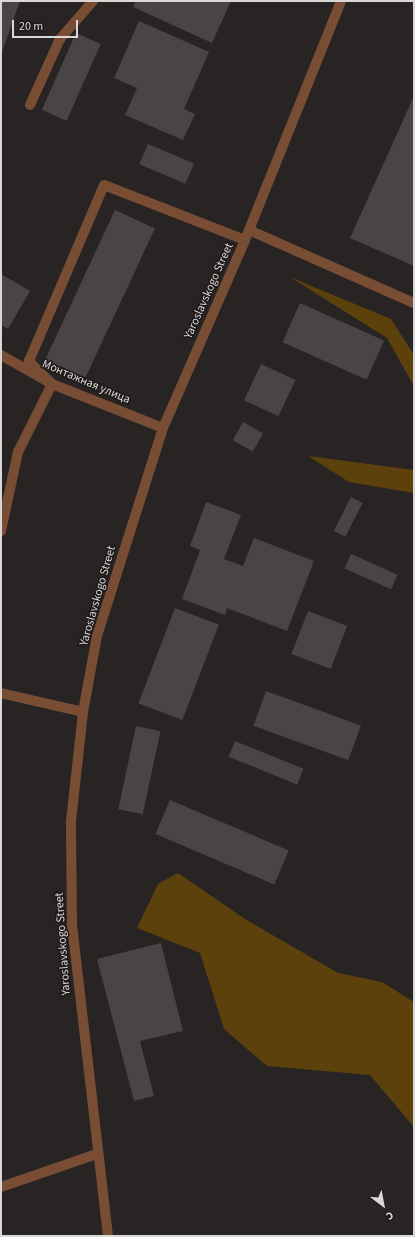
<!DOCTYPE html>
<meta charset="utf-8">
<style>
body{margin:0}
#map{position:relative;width:415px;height:1237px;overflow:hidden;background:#282424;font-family:"Source Sans 3",sans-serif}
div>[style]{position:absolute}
.green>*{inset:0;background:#5d410d}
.building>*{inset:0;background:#494446;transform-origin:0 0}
.minor>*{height:10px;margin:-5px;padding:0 5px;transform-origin:5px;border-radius:5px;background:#794d34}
span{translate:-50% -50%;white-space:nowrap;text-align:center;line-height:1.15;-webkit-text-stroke:3px #1f1a1a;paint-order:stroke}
.street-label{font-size:12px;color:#dad7d7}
.frame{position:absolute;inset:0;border:2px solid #dad7d7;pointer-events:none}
.north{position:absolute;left:363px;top:1185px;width:40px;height:40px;-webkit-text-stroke:3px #1f1a1a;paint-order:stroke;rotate:148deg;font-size:11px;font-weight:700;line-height:16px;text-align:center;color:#dad7d7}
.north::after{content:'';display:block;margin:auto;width:14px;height:18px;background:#dad7d7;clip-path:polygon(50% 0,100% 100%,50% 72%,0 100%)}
.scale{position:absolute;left:12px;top:20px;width:66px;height:18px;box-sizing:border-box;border:2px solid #dad7d7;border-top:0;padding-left:5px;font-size:12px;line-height:14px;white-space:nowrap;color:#dad7d7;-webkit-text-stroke:3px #1f1a1a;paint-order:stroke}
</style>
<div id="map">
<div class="green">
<i style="clip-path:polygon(290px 277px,391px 319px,414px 355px,414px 386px,387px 338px)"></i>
<i style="clip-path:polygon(308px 456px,414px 470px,414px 493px,349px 482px)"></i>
<i style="clip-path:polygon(178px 873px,245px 919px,338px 973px,382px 982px,414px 1002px,414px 1127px,370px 1075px,267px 1066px,224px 1029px,200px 953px,137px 928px,158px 884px)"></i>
</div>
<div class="building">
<i style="clip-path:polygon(1px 1px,20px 1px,1px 55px)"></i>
<i style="clip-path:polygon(136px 1px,231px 1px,212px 43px,133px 7px)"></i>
<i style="clip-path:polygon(139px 21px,209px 52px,184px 109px,195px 114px,183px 140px,125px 115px,137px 88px,114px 78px)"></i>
<i style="left:76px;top:33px;width:27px;height:84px;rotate:24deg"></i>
<i style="clip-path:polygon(414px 96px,414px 266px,350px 238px)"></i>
<i style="left:148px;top:144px;width:50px;height:22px;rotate:23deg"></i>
<i style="left:115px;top:210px;width:44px;height:165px;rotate:25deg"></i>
<i style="clip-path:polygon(1px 274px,30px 291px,8px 329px,1px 325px)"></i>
<i style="left:300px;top:303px;width:92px;height:43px;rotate:24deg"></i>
<i style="left:261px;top:364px;width:38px;height:40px;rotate:25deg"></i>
<i style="left:243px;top:422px;width:23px;height:21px;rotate:29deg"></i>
<i style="left:351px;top:497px;width:13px;height:38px;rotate:27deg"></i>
<i style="clip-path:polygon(206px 502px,241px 515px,224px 559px,243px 566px,254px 538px,314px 561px,287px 631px,227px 608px,225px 615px,182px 599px,200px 550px,190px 546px)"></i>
<i style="left:351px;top:554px;width:51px;height:16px;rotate:24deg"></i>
<i style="left:175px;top:608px;width:47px;height:102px;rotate:21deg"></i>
<i style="left:308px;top:611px;width:42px;height:46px;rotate:21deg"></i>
<i style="left:266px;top:691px;width:101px;height:37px;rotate:20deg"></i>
<i style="left:136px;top:726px;width:25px;height:85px;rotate:12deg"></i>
<i style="left:235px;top:741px;width:74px;height:17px;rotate:22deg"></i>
<i style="left:170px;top:800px;width:129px;height:37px;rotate:23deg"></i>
<i style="clip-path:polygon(161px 943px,183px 1031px,140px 1041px,154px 1096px,134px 1101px,97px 959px)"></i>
</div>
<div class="minor">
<i style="left:30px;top:105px;width:72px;rotate:-65.6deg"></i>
<i style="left:60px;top:39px;width:50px;rotate:-49deg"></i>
<i style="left:249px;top:230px;width:180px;rotate:23.9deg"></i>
<i style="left:1px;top:355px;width:59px;rotate:29.6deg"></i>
<i style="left:52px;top:384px;width:119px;rotate:21.6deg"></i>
<i style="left:1px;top:531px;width:81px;rotate:-77.9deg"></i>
<i style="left:18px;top:452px;width:76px;rotate:-63.4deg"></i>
<i style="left:52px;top:384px;width:33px;rotate:-135deg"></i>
<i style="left:29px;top:361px;width:191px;rotate:-66.9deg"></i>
<i style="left:104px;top:185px;width:151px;rotate:21.3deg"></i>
<i style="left:1px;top:693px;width:84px;rotate:13deg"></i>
<i style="left:1px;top:1187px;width:102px;rotate:-19deg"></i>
<i style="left:108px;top:1236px;width:314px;rotate:-96.6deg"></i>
<i style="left:72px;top:924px;width:103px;rotate:-90.6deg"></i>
<i style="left:71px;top:821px;width:110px;rotate:-83.7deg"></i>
<i style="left:83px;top:712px;width:77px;rotate:-79.6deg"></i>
<i style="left:97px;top:636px;width:218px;rotate:-72.4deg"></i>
<i style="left:163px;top:428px;width:205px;rotate:-66.4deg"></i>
<i style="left:245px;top:240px;width:258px;rotate:-68.1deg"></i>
</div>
<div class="street-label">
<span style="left:209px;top:291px;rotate:-66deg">Yaroslavskogo Street</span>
<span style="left:86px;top:382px;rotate:23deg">Монтажная улица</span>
<span style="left:98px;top:596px;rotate:-74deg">Yaroslavskogo Street</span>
<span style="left:63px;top:944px;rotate:-94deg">Yaroslavskogo Street</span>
</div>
<div class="frame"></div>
<div class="north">С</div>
<div class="scale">20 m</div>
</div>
